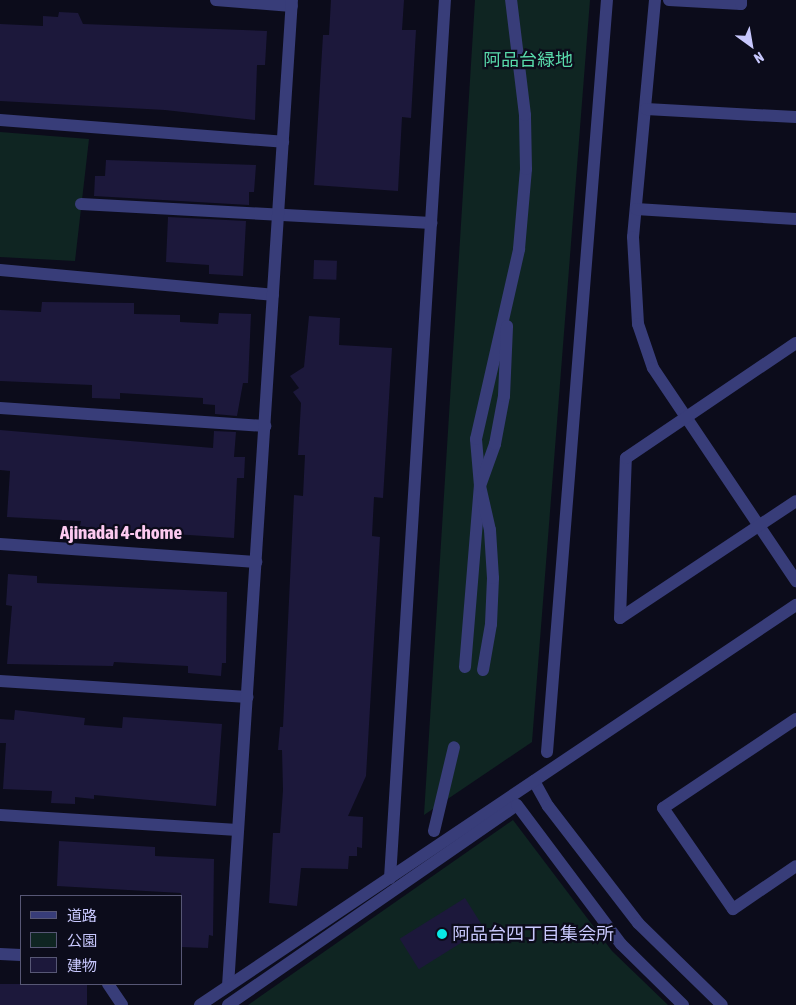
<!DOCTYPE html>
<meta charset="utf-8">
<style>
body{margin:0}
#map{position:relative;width:796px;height:1005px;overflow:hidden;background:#0c0c1b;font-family:"Asap Condensed","Noto Sans JP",sans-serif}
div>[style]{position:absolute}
.green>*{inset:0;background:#0f2522}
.building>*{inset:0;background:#1c183b;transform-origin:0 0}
.minor>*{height:12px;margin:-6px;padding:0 6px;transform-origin:6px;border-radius:6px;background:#383d79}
.dots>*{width:14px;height:14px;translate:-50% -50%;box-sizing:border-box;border:2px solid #0c0c1b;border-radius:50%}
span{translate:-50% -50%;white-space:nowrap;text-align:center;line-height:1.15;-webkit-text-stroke:4.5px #0c0c1b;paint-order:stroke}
.park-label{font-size:18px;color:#58d9aa}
.poi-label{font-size:18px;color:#c8c8fd}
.left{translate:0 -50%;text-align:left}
.neighbourhood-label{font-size:19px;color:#fdcaf0;font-weight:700}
.legend{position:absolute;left:20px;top:895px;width:162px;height:90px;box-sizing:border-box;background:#0c0c1b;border:1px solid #575775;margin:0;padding:6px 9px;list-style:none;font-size:15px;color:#c8c8fd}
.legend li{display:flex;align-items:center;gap:10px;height:25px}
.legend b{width:25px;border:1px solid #575775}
.north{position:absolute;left:726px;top:20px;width:50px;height:50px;-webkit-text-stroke:4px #0c0c1b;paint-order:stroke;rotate:148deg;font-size:14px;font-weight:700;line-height:20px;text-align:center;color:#c8c8fd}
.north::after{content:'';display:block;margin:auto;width:18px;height:22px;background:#c8c8fd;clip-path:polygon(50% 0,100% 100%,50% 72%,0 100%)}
</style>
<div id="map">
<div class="green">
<i style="clip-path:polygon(475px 0,590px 0,532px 742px,424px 815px)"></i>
<i style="clip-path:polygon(0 132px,89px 139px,75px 261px,0 257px)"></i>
<i style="clip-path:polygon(513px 820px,612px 951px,668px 1005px,248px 1005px)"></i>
</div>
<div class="building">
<i style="clip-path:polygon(331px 0,404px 0,402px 30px,416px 30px,411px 118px,402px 117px,398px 191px,314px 185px,323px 35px,329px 35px)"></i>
<i style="clip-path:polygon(59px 12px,78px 13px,83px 24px,267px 31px,265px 65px,257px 65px,255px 120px,165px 110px,0 101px,0 24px,43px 26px,43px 16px,58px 17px)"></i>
<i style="clip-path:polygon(106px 160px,256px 165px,254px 192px,249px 192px,249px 205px,94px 196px,95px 176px,105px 176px)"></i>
<i style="clip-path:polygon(168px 217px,246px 221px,243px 276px,209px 274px,209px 265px,166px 262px)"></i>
<i style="left:314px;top:260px;width:23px;height:19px;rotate:2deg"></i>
<i style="clip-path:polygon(42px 302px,134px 303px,134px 314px,180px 315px,180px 322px,218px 324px,219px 313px,251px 314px,248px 383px,243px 383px,237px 416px,215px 414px,215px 405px,203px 404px,203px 398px,120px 393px,120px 399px,92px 398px,92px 385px,0 381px,0 310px,41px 312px)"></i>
<i style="clip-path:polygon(309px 316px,340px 318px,339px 345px,392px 348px,383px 498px,374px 497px,372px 536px,380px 537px,366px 776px,348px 816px,363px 817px,362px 848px,357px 847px,357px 856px,349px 856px,348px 869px,301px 868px,297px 906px,269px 903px,273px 833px,280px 833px,283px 790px,282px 750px,278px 750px,280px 727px,283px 727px,294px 495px,303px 496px,305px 455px,298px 455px,301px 403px,293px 392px,299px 388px,290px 376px,304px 367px)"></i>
<i style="clip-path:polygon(0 430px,213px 448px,214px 431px,236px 432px,234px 457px,245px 457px,244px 478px,237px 478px,234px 538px,99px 529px,80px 526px,81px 521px,7px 517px,10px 471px,0 470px)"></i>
<i style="clip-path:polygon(8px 574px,37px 576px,37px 583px,227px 592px,226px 663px,222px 663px,221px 676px,188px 673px,188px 666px,114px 662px,113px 666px,7px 664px,12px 606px,6px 605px)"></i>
<i style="clip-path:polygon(15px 710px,85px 718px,84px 725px,122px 728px,123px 717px,222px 724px,216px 806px,94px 795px,94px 799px,75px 797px,75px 804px,51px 803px,52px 791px,3px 789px,6px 743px,0 743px,0 719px,14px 720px)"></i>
<i style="clip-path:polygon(59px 841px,155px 847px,155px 856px,214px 859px,213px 936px,209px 935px,208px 948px,181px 947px,181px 893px,57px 886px)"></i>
<i style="left:465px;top:898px;width:36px;height:77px;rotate:58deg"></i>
<i style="left:0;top:984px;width:87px;height:21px"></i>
</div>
<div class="minor">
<i style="left:216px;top:0;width:76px;rotate:4.5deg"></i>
<i style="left:655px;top:0;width:238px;rotate:95.3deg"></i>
<i style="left:633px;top:237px;width:87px;rotate:86.7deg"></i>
<i style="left:638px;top:324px;width:46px;rotate:71.2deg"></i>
<i style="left:653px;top:368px;width:257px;rotate:56.1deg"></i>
<i style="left:669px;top:0;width:72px;rotate:3.2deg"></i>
<i style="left:741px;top:4px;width:4px;rotate:-90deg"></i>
<i style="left:646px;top:109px;width:150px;rotate:3.1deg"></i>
<i style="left:0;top:120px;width:284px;rotate:4.4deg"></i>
<i style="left:81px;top:204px;width:351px;rotate:3.1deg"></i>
<i style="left:636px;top:209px;width:160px;rotate:3.6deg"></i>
<i style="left:0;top:270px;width:274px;rotate:5.2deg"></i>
<i style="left:0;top:408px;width:266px;rotate:3.9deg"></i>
<i style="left:0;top:544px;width:257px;rotate:4deg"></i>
<i style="left:620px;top:618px;width:160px;rotate:-87.9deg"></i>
<i style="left:626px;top:458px;width:205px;rotate:-34.1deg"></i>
<i style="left:620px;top:618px;width:211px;rotate:-33.6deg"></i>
<i style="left:465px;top:667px;width:182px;rotate:-85.3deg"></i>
<i style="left:480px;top:486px;width:47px;rotate:-94.9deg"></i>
<i style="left:476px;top:439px;width:195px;rotate:-77.2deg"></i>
<i style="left:519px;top:249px;width:80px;rotate:-85deg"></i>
<i style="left:526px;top:169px;width:54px;rotate:-91.1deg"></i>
<i style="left:525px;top:115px;width:116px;rotate:-96.9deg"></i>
<i style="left:483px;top:670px;width:47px;rotate:-80.1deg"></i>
<i style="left:491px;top:624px;width:46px;rotate:-87.5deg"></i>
<i style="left:493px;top:578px;width:48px;rotate:-93.6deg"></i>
<i style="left:490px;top:530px;width:45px;rotate:-102.8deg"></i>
<i style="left:480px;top:486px;width:45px;rotate:-70.3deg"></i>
<i style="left:495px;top:444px;width:49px;rotate:-79.4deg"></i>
<i style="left:504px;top:396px;width:70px;rotate:-87.5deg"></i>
<i style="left:0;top:681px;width:248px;rotate:3.7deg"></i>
<i style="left:796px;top:719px;width:160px;rotate:146.2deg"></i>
<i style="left:663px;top:808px;width:123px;rotate:55.3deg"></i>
<i style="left:733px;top:909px;width:76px;rotate:-34.3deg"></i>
<i style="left:547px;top:752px;width:754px;rotate:-85.44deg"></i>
<i style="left:534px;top:781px;width:29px;rotate:61deg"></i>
<i style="left:548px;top:806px;width:148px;rotate:52.4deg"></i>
<i style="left:638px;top:923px;width:117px;rotate:44.3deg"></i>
<i style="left:0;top:815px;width:238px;rotate:3.6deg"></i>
<i style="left:434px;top:831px;width:86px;rotate:-76.6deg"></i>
<i style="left:390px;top:878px;width:880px;rotate:-86.42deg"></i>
<i style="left:0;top:954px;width:21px;rotate:3deg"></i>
<i style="left:108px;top:984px;width:25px;rotate:56deg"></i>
<i style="left:228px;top:986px;width:988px;rotate:-86.29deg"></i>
<i style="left:200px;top:1005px;width:718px;rotate:-33.87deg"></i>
<i style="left:228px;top:1005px;width:351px;rotate:-34.7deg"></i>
<i style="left:517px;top:805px;width:174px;rotate:53.2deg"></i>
<i style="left:621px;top:944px;width:87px;rotate:44.5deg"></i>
</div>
<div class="dots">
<i style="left:442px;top:934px;background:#08e9e6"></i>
</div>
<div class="park-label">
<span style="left:528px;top:60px">阿品台緑地</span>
</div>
<div class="poi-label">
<span class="left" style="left:452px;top:934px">阿品台四丁目集会所</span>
</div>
<div class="neighbourhood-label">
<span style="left:121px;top:533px">Ajinadai 4-chome</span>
</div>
<ul class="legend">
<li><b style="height:6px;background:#383d79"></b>道路</li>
<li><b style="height:14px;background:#0f2522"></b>公園</li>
<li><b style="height:14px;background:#1c183b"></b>建物</li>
</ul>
<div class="north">N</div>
</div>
